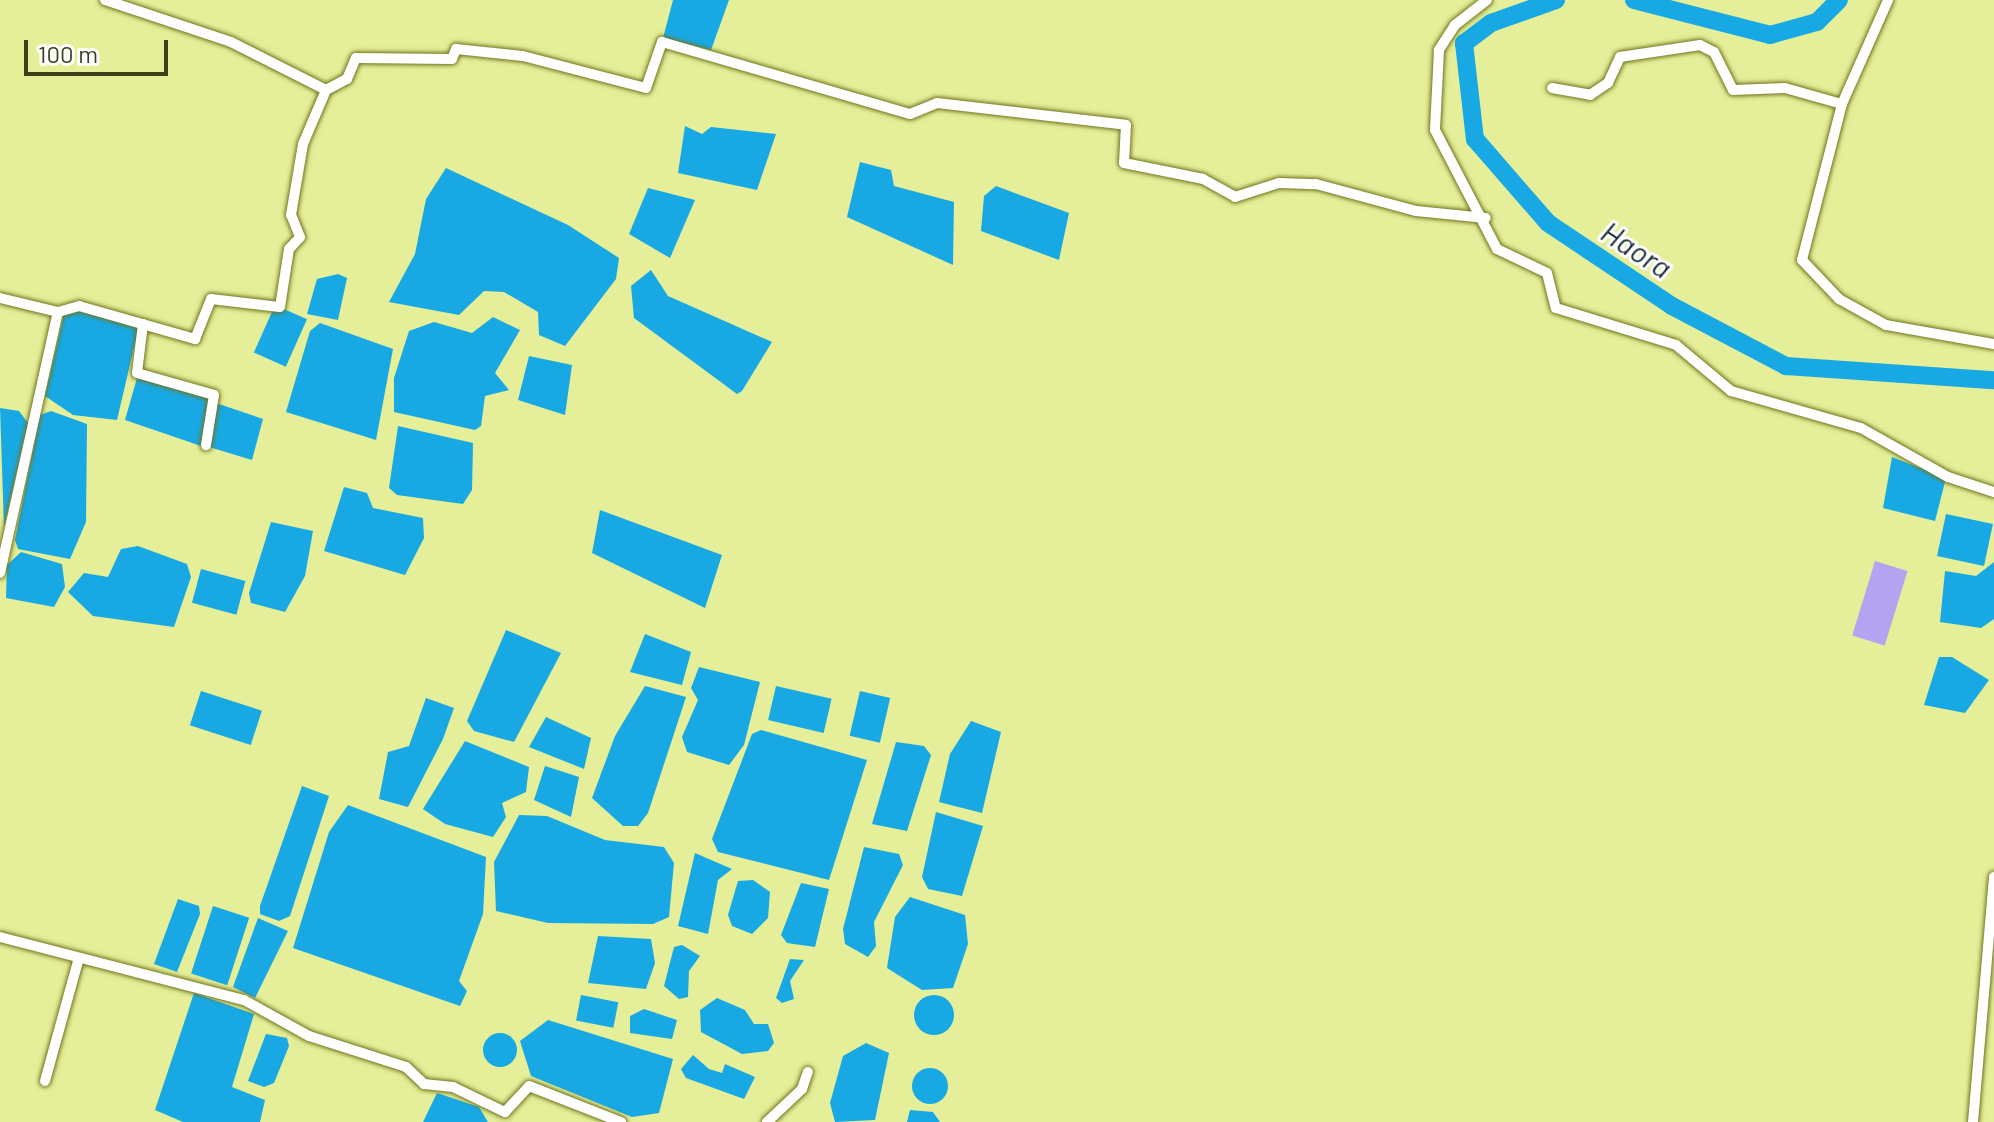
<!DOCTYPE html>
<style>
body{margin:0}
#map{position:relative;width:1994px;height:1122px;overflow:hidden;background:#e5ee98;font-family:Barlow,sans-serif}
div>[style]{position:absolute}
.forest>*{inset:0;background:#b3a3f1;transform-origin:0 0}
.water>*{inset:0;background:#18a9e4;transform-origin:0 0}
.round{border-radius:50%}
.river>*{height:18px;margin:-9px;padding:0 9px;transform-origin:9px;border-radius:9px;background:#18a9e4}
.roads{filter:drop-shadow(0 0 2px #6f751c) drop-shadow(0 0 2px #6f751c)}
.minor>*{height:10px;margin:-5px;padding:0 5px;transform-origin:5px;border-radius:5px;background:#fff}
span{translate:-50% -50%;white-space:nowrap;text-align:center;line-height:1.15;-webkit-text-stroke:6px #fff;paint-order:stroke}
.water-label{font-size:30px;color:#182d38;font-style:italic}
.scale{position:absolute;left:24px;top:40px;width:144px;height:36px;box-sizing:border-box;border:4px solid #3c3f1c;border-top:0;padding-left:10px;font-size:24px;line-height:28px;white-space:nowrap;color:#3c3f1c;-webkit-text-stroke:6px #fff;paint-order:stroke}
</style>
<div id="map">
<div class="forest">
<i style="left:1875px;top:561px;width:34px;height:78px;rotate:17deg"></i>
</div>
<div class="water">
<i style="clip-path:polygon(673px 0,729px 0,711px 50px,663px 38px)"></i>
<i style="clip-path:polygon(685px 126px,702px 134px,711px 127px,776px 134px,757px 190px,678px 173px)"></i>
<i style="clip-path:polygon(860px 162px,891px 170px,894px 186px,954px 202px,953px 265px,847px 217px)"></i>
<i style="clip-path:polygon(446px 168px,568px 225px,619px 258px,616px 279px,565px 346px,539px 335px,538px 312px,504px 292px,484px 291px,459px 315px,389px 302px,415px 254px,426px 199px)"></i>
<i style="clip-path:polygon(996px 186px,1069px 213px,1059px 260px,981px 231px,984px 196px)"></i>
<i style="clip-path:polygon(648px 188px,695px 200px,670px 258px,629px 234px)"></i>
<i style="clip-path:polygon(651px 270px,668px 296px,772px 342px,742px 391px,737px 394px,634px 318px,631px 286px)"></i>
<i style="clip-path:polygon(338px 274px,347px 278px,338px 320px,307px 314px,317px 279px)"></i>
<i style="left:275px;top:305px;width:35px;height:52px;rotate:24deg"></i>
<i style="clip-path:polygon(80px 307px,139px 326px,117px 420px,73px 415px,45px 396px,64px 314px)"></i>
<i style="clip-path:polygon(493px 317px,520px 330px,495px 373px,509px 390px,485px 396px,481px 426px,475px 430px,394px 412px,394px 378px,409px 331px,434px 322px,472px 333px)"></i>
<i style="clip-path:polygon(320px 323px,393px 349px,376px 440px,286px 412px,310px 331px)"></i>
<i style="clip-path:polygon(529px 356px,572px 365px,565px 415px,518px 400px)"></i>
<i style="clip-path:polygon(137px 378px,210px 397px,201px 446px,125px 420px)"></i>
<i style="clip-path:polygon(216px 403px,263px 419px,252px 460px,209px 447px)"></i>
<i style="clip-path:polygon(0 408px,19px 411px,28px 423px,4px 527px)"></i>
<i style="clip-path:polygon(51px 411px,87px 424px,86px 522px,70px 559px,18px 549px,15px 540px,40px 415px)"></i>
<i style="clip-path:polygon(398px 426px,473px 443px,472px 490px,463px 504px,397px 495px,389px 488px)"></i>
<i style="clip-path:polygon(1892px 457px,1946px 478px,1935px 521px,1883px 508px)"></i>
<i style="clip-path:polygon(344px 487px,367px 493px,373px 508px,423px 518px,424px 538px,405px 575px,324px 551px)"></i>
<i style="clip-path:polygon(600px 510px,722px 555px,705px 608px,592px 553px)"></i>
<i style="left:1946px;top:514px;width:48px;height:43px;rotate:12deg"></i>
<i style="clip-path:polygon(271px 522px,313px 531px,305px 576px,285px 612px,251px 603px,249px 593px)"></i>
<i style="clip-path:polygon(138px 546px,187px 564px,191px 577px,174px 627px,93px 616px,68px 592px,84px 573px,108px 577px,121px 549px)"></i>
<i style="clip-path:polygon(21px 552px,62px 564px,65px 587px,54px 607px,6px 598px,7px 565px)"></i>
<i style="clip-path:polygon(1994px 562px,1994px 619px,1981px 628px,1940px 622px,1945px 571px,1976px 576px)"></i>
<i style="left:201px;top:569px;width:46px;height:35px;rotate:15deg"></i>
<i style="clip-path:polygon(506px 630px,561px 653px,514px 742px,474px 731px,467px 721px)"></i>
<i style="clip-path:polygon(645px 634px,691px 652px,682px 685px,630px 672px)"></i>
<i style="clip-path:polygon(1939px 657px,1952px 657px,1989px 680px,1965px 713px,1924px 705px)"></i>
<i style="clip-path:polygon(699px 667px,760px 682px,744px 745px,729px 765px,687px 752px,682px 737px,698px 700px,691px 688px)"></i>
<i style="clip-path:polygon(645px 686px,686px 697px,648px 813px,638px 826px,623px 826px,592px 798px,615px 736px)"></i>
<i style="left:776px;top:686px;width:57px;height:35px;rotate:13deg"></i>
<i style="left:201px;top:691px;width:64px;height:36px;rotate:18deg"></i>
<i style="left:860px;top:691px;width:31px;height:46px;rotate:13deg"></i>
<i style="clip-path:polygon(426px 698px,454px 708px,443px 739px,408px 807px,379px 799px,388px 752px,409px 746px)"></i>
<i style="clip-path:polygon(546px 717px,591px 738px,584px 769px,529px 747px)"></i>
<i style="clip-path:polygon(971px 721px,1001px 732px,982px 813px,939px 802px,950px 754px)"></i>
<i style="clip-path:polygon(761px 730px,867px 760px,829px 880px,718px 852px,712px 839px,752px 734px)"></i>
<i style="clip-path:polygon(465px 741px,529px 767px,526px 792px,502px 803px,506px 817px,493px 837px,445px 824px,423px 809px)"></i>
<i style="clip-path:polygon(896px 742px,924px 746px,931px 755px,907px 831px,872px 824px)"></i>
<i style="clip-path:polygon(545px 766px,579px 777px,571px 817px,534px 800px)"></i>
<i style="clip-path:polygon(302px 786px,329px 796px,290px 916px,279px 921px,260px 914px,260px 906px)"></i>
<i style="clip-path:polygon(348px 805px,486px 857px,483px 914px,459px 981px,467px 991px,460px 1006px,293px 948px,329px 832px)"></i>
<i style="clip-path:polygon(936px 812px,983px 826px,962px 896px,928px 889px,922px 877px)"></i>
<i style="clip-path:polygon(519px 815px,547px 816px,605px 840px,664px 847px,674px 863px,669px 917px,653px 924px,548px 923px,496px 911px,494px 862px)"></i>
<i style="clip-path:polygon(864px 847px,899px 854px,903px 865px,874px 922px,876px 946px,868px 957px,845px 944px,843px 929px)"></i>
<i style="clip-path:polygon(695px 853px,732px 869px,718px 880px,708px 934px,678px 926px)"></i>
<i style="clip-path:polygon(753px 880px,770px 892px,768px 918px,752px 934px,732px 926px,728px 915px,738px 881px)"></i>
<i style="clip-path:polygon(801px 883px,829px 889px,815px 947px,787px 943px,781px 935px)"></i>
<i style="clip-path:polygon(910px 897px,965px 915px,968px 944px,953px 988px,922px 990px,887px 968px,895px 917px)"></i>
<i style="clip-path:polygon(178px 899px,199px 906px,200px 914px,177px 972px,154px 964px)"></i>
<i style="left:213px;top:906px;width:38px;height:71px;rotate:18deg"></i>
<i style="clip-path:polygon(258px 918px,288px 931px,255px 998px,233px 987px)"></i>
<i style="clip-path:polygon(598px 936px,651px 939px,655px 963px,646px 989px,588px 983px)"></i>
<i style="clip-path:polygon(682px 945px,700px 956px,689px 971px,688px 997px,679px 999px,664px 986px,674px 947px)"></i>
<i style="clip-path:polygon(790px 959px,804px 960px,790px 981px,794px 999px,782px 1003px,776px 998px)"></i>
<i style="clip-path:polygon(194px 993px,254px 1014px,232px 1087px,265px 1100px,260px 1122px,183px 1122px,155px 1110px)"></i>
<i style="left:581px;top:995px;width:38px;height:26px;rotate:11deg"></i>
<i class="round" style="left:914px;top:995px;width:40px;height:40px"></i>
<i style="clip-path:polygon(717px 998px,745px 1010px,754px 1024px,768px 1024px,774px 1043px,768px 1051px,742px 1054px,701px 1032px,700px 1010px)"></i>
<i style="clip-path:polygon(644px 1009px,677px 1020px,672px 1039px,630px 1033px,630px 1016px)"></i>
<i style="clip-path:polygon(548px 1020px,673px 1059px,659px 1113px,632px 1117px,531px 1076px,520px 1041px)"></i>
<i class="round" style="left:483px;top:1033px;width:34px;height:34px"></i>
<i style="clip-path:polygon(266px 1034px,287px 1038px,289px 1046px,274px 1083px,264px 1087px,248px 1081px)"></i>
<i style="clip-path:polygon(866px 1043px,889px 1053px,875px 1120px,835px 1122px,830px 1103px,843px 1056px)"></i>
<i style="clip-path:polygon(693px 1055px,709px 1069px,722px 1073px,725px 1064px,755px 1077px,744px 1099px,686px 1078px,681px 1069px)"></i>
<i class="round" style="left:912px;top:1068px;width:36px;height:36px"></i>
<i style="clip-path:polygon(437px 1093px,479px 1107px,488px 1122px,423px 1122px)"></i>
<i style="clip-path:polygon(910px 1110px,933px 1112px,940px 1122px,907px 1122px)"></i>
</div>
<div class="river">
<i style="left:1556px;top:0;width:69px;rotate:160.5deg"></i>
<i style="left:1491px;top:23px;width:34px;rotate:143deg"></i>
<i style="left:1464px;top:43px;width:97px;rotate:83.5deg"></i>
<i style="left:1475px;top:139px;width:111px;rotate:49deg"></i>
<i style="left:1548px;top:223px;width:149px;rotate:33.8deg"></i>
<i style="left:1672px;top:306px;width:129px;rotate:27.8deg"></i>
<i style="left:1786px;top:366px;width:208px;rotate:3.9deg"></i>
<i style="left:1634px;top:0;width:140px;rotate:14.4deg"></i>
<i style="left:1770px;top:35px;width:49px;rotate:-15.5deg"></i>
<i style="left:1817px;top:22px;width:31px;rotate:-45deg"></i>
</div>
<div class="roads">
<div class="minor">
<i style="left:105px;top:0;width:133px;rotate:18.4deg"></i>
<i style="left:231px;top:42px;width:106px;rotate:26.8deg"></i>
<i style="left:1487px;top:0;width:41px;rotate:142deg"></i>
<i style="left:1455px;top:25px;width:30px;rotate:123deg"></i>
<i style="left:1439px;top:50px;width:80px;rotate:92.9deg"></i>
<i style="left:1435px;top:130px;width:134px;rotate:62.5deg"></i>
<i style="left:1497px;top:249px;width:55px;rotate:25.6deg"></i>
<i style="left:1547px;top:273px;width:36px;rotate:76deg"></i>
<i style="left:1556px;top:308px;width:126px;rotate:17.1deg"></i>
<i style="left:1676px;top:345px;width:72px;rotate:39.9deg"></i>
<i style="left:1731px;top:391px;width:135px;rotate:15.9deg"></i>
<i style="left:1861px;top:428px;width:100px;rotate:29.4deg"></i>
<i style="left:1948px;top:477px;width:48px;rotate:18.1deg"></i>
<i style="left:1552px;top:88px;width:39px;rotate:10deg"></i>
<i style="left:1590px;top:95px;width:22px;rotate:-34deg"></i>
<i style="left:1608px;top:83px;width:29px;rotate:-65deg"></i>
<i style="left:1620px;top:57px;width:81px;rotate:-8.5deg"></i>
<i style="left:1700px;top:45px;width:16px;rotate:27deg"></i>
<i style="left:1714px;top:52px;width:42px;rotate:63.4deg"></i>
<i style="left:1733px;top:90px;width:52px;rotate:-2.2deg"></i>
<i style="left:1785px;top:88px;width:59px;rotate:15.7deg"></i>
<i style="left:1842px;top:104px;width:114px;rotate:-66.1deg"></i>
<i style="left:1842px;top:104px;width:161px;rotate:104.4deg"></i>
<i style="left:1802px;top:260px;width:54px;rotate:46.5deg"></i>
<i style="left:1839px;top:299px;width:54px;rotate:29deg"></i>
<i style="left:1886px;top:325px;width:110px;rotate:10deg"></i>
<i style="left:0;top:298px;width:60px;rotate:13.6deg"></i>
<i style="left:58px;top:312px;width:22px;rotate:-16deg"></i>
<i style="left:79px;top:306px;width:121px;rotate:15.9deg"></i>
<i style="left:195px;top:339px;width:43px;rotate:-68.2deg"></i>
<i style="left:211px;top:299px;width:69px;rotate:6.6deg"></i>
<i style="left:280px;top:307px;width:59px;rotate:-81.2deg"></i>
<i style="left:289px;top:249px;width:16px;rotate:-47deg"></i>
<i style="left:300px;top:237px;width:24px;rotate:-112deg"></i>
<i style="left:291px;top:215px;width:72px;rotate:-80.4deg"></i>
<i style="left:303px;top:144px;width:59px;rotate:-66.9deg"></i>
<i style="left:326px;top:90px;width:24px;rotate:-28deg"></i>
<i style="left:347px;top:79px;width:23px;rotate:-67deg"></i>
<i style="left:356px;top:58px;width:96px;rotate:0.6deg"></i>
<i style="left:452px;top:59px;width:11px;rotate:-68deg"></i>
<i style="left:456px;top:49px;width:67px;rotate:6deg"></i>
<i style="left:523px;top:56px;width:127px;rotate:14.6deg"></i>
<i style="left:646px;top:88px;width:49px;rotate:-70.8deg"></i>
<i style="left:662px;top:42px;width:258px;rotate:16.2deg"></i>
<i style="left:910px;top:114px;width:29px;rotate:-22deg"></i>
<i style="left:937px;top:103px;width:190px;rotate:6.6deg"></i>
<i style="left:1126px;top:125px;width:38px;rotate:93deg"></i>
<i style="left:1124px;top:163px;width:81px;rotate:11.4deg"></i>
<i style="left:1203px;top:179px;width:37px;rotate:29deg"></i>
<i style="left:1235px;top:197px;width:46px;rotate:-17.7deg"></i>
<i style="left:1279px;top:183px;width:37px;rotate:2deg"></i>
<i style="left:1316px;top:184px;width:104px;rotate:15.1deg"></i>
<i style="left:1416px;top:211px;width:70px;rotate:5.7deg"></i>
<i style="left:143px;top:324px;width:49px;rotate:97deg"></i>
<i style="left:137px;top:373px;width:80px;rotate:15.9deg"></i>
<i style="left:214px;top:395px;width:51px;rotate:99.1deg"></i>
<i style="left:0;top:573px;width:267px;rotate:-77.5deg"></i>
<i style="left:0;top:937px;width:252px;rotate:14.5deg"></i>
<i style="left:244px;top:1000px;width:74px;rotate:29deg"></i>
<i style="left:309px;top:1036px;width:102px;rotate:17.7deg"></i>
<i style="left:406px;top:1067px;width:25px;rotate:43deg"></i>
<i style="left:424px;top:1084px;width:29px;rotate:6deg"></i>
<i style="left:453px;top:1087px;width:58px;rotate:25.7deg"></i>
<i style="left:505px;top:1112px;width:35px;rotate:-47deg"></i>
<i style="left:529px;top:1086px;width:99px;rotate:21.4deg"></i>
<i style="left:45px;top:1081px;width:124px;rotate:-74.6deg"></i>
<i style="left:767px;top:1122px;width:48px;rotate:-43.3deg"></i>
<i style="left:802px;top:1089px;width:18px;rotate:-71deg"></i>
<i style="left:1973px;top:1122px;width:246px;rotate:-85.1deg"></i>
</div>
</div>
<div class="water-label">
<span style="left:1637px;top:249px;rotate:33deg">Haora</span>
</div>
<div class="scale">100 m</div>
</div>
